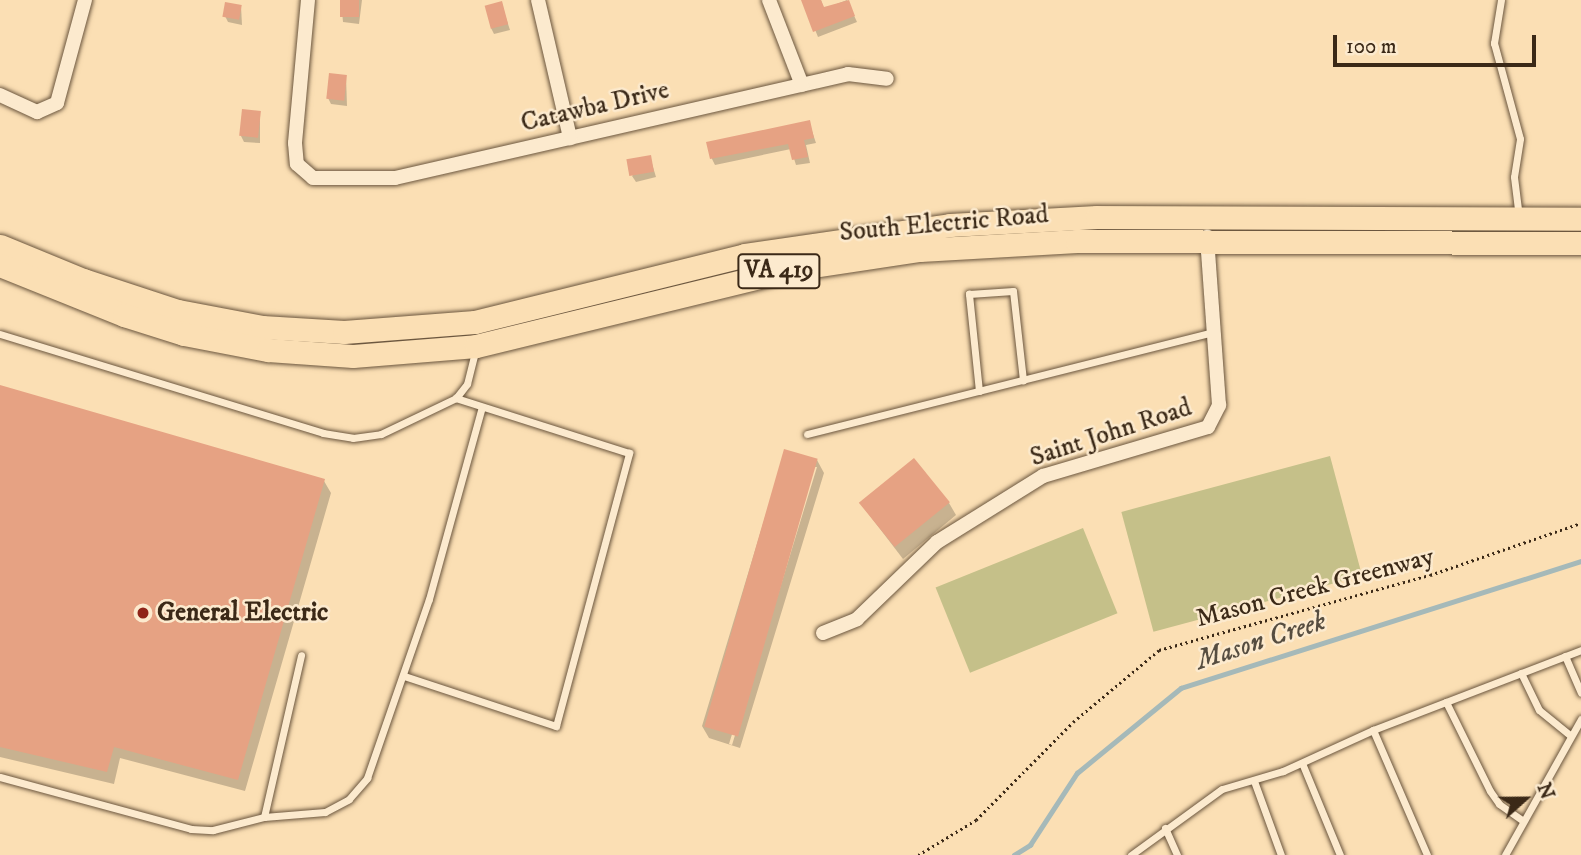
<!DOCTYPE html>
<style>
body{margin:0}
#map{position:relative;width:1581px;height:855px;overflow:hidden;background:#fbdfb4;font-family:"IM FELL DW Pica",serif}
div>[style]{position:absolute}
.green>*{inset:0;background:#c5c089;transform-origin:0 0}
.shadow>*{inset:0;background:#0003}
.stream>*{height:4.5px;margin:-2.25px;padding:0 2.25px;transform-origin:2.25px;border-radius:2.25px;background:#a5b9b9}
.building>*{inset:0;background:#e6a283;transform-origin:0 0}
.path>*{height:2.5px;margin-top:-1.25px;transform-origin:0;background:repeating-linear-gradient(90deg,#3b2917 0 2px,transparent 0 5.5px)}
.roads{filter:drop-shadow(0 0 2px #6b563e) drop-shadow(0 0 2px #6b563e)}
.service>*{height:7px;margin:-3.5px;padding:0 3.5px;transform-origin:3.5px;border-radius:3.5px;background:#fceace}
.minor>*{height:14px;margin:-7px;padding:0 7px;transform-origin:7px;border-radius:7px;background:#fceace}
.primary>*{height:23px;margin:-11.5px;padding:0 11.5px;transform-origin:11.5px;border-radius:11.5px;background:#fbdfb4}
.dots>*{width:19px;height:19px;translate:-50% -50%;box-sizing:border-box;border:4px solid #fceace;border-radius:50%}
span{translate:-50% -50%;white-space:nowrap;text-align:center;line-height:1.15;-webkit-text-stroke:5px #fceace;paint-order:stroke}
.shield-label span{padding:2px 5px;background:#fceace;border:2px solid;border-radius:5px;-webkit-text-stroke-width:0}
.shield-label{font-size:24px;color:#3b2917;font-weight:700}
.street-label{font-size:26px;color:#3b2917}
.poi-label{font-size:26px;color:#3b2917;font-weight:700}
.left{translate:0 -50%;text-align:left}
.water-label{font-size:28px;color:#564d40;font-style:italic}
.north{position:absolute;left:1490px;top:764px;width:70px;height:70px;-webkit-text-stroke:5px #fceace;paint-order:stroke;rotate:69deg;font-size:19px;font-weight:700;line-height:28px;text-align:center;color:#3b2917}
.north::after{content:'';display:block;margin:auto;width:24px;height:32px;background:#3b2917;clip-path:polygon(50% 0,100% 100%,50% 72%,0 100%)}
.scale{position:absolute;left:1333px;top:35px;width:203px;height:32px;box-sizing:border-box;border:4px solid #3b2917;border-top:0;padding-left:9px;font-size:21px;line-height:24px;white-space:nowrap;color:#3b2917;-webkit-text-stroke:5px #fceace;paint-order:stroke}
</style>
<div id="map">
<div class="green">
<i style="left:1330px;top:456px;width:124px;height:216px;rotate:75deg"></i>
<i style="left:1083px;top:528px;width:92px;height:159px;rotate:68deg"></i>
</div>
<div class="shadow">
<i style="clip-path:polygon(341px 0,362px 0,359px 24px,343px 22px)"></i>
<i style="clip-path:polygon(803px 0,821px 0,824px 9px,847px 0,857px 22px,818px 37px)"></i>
<i style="clip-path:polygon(501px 3px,510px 30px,494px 34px,491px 28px)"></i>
<i style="clip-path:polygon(241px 6px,242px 25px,228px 22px,225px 16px)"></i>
<i style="clip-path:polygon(346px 76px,347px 106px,331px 104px,328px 98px)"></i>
<i style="clip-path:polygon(260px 113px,260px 143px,244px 142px,241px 136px)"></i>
<i style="clip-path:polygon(809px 122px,816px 143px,806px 145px,810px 163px,796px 165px,791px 149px,715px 165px,712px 159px,708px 143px)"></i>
<i style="clip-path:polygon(650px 157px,656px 177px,636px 182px,632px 176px)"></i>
<i style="clip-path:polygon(0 386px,324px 481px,331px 493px,245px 791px,120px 758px,114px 784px,0 757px)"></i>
<i style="clip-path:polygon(evenodd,785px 451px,817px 460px,824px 473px,740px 748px,709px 738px,702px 726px,785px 451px,814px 467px,817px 467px,732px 745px,729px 744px,814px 467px)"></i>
<i style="clip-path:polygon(949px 503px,956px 515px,903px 559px,861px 504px)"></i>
</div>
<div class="stream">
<i style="left:1014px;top:855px;width:19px;rotate:-32deg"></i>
<i style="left:1030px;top:845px;width:86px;rotate:-56.9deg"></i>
<i style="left:1077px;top:773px;width:134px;rotate:-39.3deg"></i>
<i style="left:1181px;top:688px;width:420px;rotate:-17.6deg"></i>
</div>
<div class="building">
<i style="left:340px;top:0;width:19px;height:17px"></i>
<i style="clip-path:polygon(801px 0,821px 0,824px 7px,849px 0,855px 16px,813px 32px)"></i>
<i style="left:502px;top:1px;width:24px;height:18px;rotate:75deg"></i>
<i style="left:225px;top:2px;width:17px;height:15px;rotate:10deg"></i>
<i style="left:329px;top:73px;width:18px;height:26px;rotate:6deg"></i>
<i style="left:242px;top:109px;width:19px;height:27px;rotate:6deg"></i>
<i style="clip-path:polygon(810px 120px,814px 138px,804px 140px,808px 157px,792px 160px,788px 144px,710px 159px,706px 142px)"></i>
<i style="left:651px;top:155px;width:17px;height:25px;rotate:80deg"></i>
<i style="clip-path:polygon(0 385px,325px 479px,238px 780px,114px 747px,107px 772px,0 747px)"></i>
<i style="left:784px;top:449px;width:35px;height:289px;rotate:16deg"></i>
<i style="left:914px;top:458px;width:57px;height:71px;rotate:51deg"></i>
</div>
<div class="path">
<i style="left:918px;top:855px;width:68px;rotate:-31.1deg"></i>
<i style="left:976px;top:820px;width:138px;rotate:-45.3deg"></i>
<i style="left:1073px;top:722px;width:112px;rotate:-39.9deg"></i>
<i style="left:1159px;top:650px;width:281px;rotate:-15.5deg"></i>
<i style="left:1430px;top:575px;width:160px;rotate:-19deg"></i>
</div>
<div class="roads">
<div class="service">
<i style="left:1501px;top:0;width:44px;rotate:99.2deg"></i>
<i style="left:1494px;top:43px;width:99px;rotate:74.8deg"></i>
<i style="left:1520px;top:139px;width:38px;rotate:99deg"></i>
<i style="left:1514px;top:177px;width:40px;rotate:82.9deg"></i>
<i style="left:0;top:334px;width:338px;rotate:17deg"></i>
<i style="left:323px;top:433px;width:30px;rotate:9deg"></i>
<i style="left:353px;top:438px;width:28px;rotate:-8deg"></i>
<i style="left:381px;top:434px;width:83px;rotate:-25.6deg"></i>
<i style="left:456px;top:398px;width:18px;rotate:-52deg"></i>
<i style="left:467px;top:384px;width:34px;rotate:-76deg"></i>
<i style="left:979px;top:391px;width:98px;rotate:-95.9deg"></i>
<i style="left:969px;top:294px;width:44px;rotate:-3.9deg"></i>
<i style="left:1013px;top:291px;width:90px;rotate:83.6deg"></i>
<i style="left:807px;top:434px;width:419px;rotate:-14.1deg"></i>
<i style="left:1565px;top:656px;width:40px;rotate:66.6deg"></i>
<i style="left:1521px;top:673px;width:41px;rotate:64.1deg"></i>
<i style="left:1539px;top:710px;width:40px;rotate:39deg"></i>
<i style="left:404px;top:676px;width:160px;rotate:18.2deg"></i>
<i style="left:556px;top:726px;width:283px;rotate:-75deg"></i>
<i style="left:629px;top:453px;width:182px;rotate:-162.4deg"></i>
<i style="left:1446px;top:702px;width:99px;rotate:63.7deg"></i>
<i style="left:1490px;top:791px;width:16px;rotate:55deg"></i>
<i style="left:1499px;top:804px;width:29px;rotate:35deg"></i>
<i style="left:1373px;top:730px;width:136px;rotate:66.6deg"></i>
<i style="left:1302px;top:763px;width:100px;rotate:67.6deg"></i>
<i style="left:0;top:777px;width:198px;rotate:15.2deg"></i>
<i style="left:191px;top:829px;width:22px;rotate:3deg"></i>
<i style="left:213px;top:830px;width:53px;rotate:-14.3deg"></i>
<i style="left:264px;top:817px;width:166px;rotate:-77.1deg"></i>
<i style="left:1254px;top:781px;width:79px;rotate:70deg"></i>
<i style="left:264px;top:817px;width:61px;rotate:-4.7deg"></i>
<i style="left:325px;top:812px;width:27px;rotate:-28deg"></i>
<i style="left:349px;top:799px;width:28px;rotate:-49deg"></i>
<i style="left:367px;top:778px;width:189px;rotate:-70.9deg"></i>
<i style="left:429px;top:599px;width:199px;rotate:-74.6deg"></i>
<i style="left:1165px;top:828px;width:30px;rotate:66deg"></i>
<i style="left:1131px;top:855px;width:112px;rotate:-36deg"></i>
<i style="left:1222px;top:789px;width:64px;rotate:-16.4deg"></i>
<i style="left:1283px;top:771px;width:99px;rotate:-24.5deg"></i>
<i style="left:1373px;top:730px;width:223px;rotate:-21deg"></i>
<i style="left:1505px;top:855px;width:156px;rotate:-60.8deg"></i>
</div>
<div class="minor">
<i style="left:308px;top:0;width:144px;rotate:95.2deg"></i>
<i style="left:295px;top:143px;width:21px;rotate:85deg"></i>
<i style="left:297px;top:164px;width:21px;rotate:41deg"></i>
<i style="left:313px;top:178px;width:82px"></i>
<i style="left:395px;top:178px;width:465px;rotate:-12.9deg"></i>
<i style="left:848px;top:74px;width:39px;rotate:7deg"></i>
<i style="left:538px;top:0;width:142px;rotate:76.9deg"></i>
<i style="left:769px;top:0;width:91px;rotate:68.8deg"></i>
<i style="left:0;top:95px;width:41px;rotate:24.7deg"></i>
<i style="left:37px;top:112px;width:22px;rotate:-24deg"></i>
<i style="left:57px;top:103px;width:107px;rotate:-74.8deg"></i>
<i style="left:823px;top:633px;width:37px;rotate:-22deg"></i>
<i style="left:857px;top:619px;width:111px;rotate:-43.9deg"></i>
<i style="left:937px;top:542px;width:125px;rotate:-31.9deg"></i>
<i style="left:1043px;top:476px;width:172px;rotate:-16.5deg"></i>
<i style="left:1208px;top:427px;width:25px;rotate:-63deg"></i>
<i style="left:1219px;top:405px;width:169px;rotate:-94.1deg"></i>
</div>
<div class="primary">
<i style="left:0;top:246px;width:90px;rotate:22.3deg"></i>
<i style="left:83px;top:280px;width:100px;rotate:18.1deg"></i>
<i style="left:178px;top:311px;width:86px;rotate:10.8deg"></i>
<i style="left:262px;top:327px;width:82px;rotate:3.5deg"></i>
<i style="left:344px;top:332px;width:131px;rotate:-4.4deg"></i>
<i style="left:475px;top:322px;width:278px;rotate:-13.9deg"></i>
<i style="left:745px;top:255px;width:207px;rotate:-8.3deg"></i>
<i style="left:950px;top:225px;width:147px;rotate:-3.1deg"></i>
<i style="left:1097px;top:217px;width:484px;rotate:0.2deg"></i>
<i style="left:0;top:265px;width:134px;rotate:22deg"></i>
<i style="left:124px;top:315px;width:63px;rotate:17.6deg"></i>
<i style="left:184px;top:334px;width:86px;rotate:10.8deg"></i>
<i style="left:268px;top:350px;width:85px;rotate:4deg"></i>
<i style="left:353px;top:356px;width:123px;rotate:-4.6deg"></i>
<i style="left:476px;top:346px;width:320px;rotate:-13.7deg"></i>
<i style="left:787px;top:270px;width:134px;rotate:-8.6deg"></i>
<i style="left:920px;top:250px;width:157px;rotate:-3.3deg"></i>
<i style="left:1077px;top:241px;width:504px;rotate:0.23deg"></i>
</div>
</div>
<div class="dots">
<i style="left:143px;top:613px;background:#8f2418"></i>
</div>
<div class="shield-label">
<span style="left:779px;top:271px">VA 419</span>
</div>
<div class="street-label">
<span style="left:595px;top:107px;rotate:-13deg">Catawba Drive</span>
<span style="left:944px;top:224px;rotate:-5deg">South Electric Road</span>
<span style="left:1111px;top:433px;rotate:-18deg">Saint John Road</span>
<span style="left:1315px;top:588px;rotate:-15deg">Mason Creek Greenway</span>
</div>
<div class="poi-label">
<span class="left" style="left:157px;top:613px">General Electric</span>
</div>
<div class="water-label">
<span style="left:1261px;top:641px;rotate:-18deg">Mason Creek</span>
</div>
<div class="north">N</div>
<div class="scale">100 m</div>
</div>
